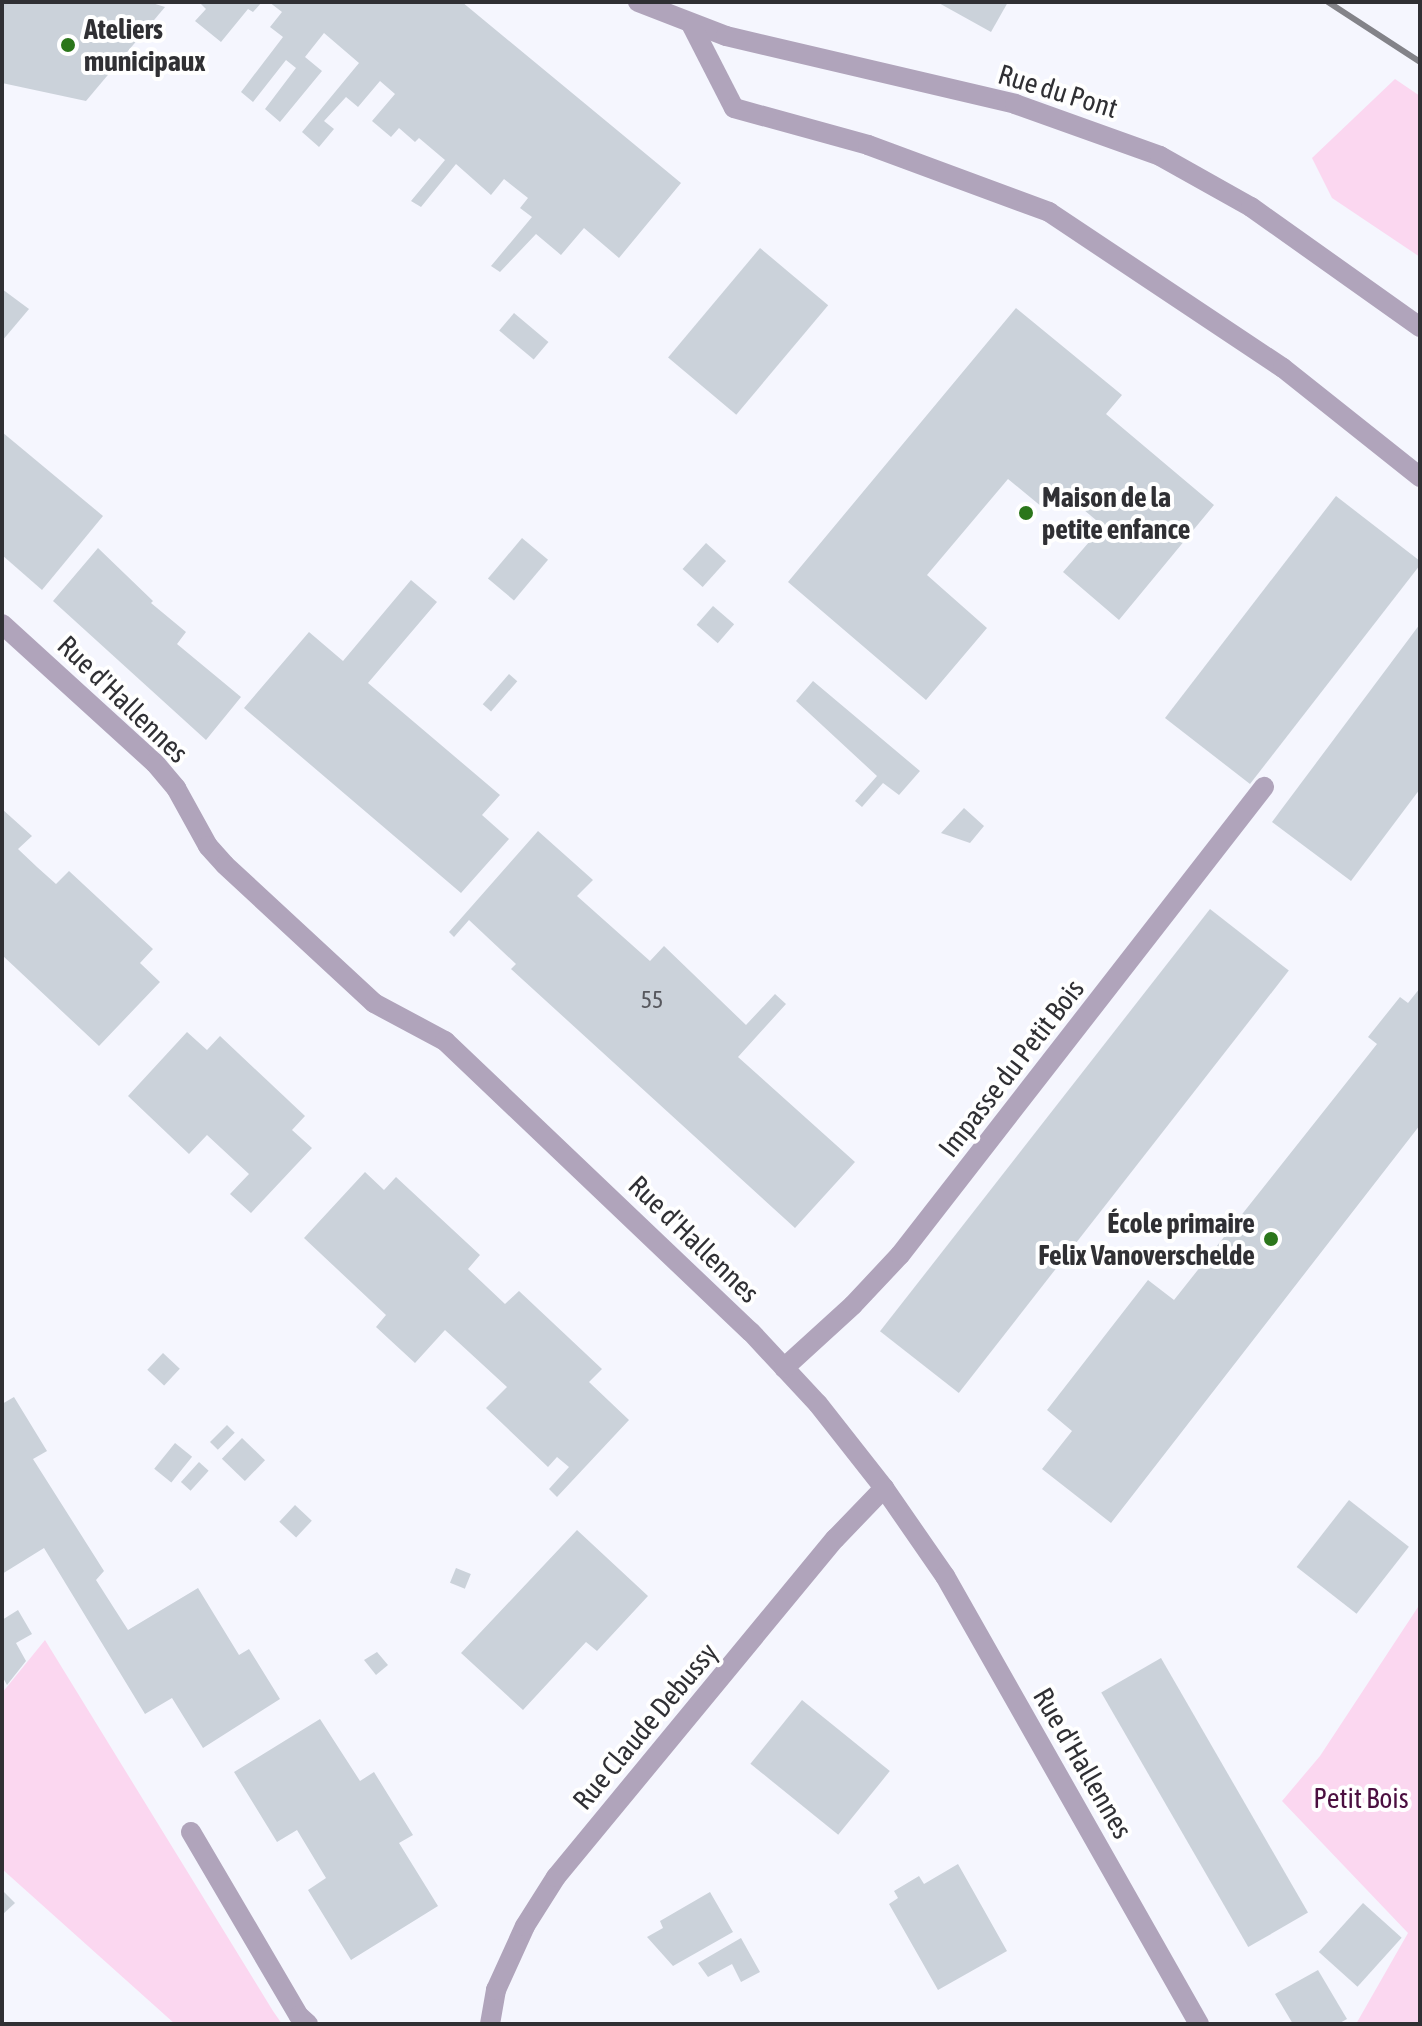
<!DOCTYPE html>
<meta charset="utf-8">
<style>
body{margin:0}
#map{position:relative;width:1422px;height:2026px;overflow:hidden;background:#f5f6fe;font-family:"Asap Condensed",sans-serif}
div>[style]{position:absolute}
.green>*{inset:0;background:#fbd7f0}
.building>*{inset:0;background:#cbd2da;transform-origin:0 0}
.minor>*{height:20px;margin:-10px;padding:0 10px;transform-origin:10px;border-radius:10px;background:#b0a4bb}
.rail>*{height:6px;margin:-3px;padding:0 3px;transform-origin:3px;border-radius:3px;background:#838389}
.dots>*{width:22px;height:22px;translate:-50% -50%;box-sizing:border-box;border:4px solid #fff;border-radius:50%}
span{translate:-50% -50%;white-space:nowrap;text-align:center;line-height:1.15;-webkit-text-stroke:8px #fff;paint-order:stroke}
.number-label{font-size:24px;color:#57585e}
.number-label span{-webkit-text-stroke-width:0}
.poi-label{font-size:28px;color:#303034;font-weight:700}
.left{translate:0 -50%;text-align:left}
.right{translate:-100% -50%;text-align:right}
.street-label{font-size:28px;color:#303034}
.park-label{font-size:28px;color:#4b0f40}
.frame{position:absolute;inset:0;border:4px solid #303034;pointer-events:none}
</style>
<div id="map">
<div class="green">
<i style="clip-path:polygon(1395px 79px,1420px 96px,1420px 257px,1332px 198px,1312px 158px)"></i>
<i style="clip-path:polygon(1420px 1604px,1420px 2024px,1356px 2024px,1408px 1933px,1282px 1801px,1320px 1756px)"></i>
<i style="clip-path:polygon(45px 1640px,273px 2011px,282px 2024px,175px 2024px,2px 1869px,2px 1693px)"></i>
</div>
<div class="building">
<i style="clip-path:polygon(2px 2px,149px 2px,165px 7px,86px 101px,2px 83px)"></i>
<i style="clip-path:polygon(199px 2px,262px 2px,253px 12px,248px 9px,221px 42px,195px 21px,206px 9px)"></i>
<i style="clip-path:polygon(269px 2px,462px 2px,681px 183px,619px 258px,584px 228px,561px 255px,536px 234px,500px 272px,491px 266px,532px 217px,520px 208px,528px 198px,504px 179px,491px 195px,456px 164px,421px 207px,411px 201px,445px 160px,419px 138px,415px 142px,399px 128px,391px 137px,372px 121px,395px 94px,380px 81px,358px 107px,346px 97px,324px 121px,334px 129px,319px 147px,302px 132px,359px 63px,324px 33px,305px 57px,322px 71px,280px 122px,265px 109px,296px 68px,286px 60px,253px 102px,241px 92px,283px 37px,270px 27px,282px 12px)"></i>
<i style="clip-path:polygon(937px 2px,1008px 2px,991px 32px)"></i>
<i style="left:760px;top:248px;width:89px;height:143px;rotate:40deg"></i>
<i style="clip-path:polygon(2px 289px,29px 309px,2px 341px)"></i>
<i style="clip-path:polygon(1016px 308px,1122px 395px,1106px 414px,1214px 505px,1119px 620px,1063px 572px,1103px 526px,1058px 488px,1042px 507px,1008px 479px,927px 575px,987px 628px,926px 700px,788px 582px)"></i>
<i style="left:514px;top:313px;width:45px;height:23px;rotate:40deg"></i>
<i style="clip-path:polygon(2px 432px,103px 516px,42px 590px,2px 555px)"></i>
<i style="clip-path:polygon(1336px 496px,1420px 561px,1420px 565px,1250px 784px,1165px 718px)"></i>
<i style="left:522px;top:538px;width:34px;height:53px;rotate:40deg"></i>
<i style="left:706px;top:543px;width:27px;height:35px;rotate:42deg"></i>
<i style="clip-path:polygon(98px 548px,153px 601px,151px 603px,186px 632px,177px 644px,241px 697px,206px 740px,53px 601px)"></i>
<i style="clip-path:polygon(411px 580px,437px 602px,368px 683px,500px 795px,482px 815px,509px 839px,461px 893px,244px 708px,309px 632px,343px 661px)"></i>
<i style="left:713px;top:606px;width:28px;height:25px;rotate:41deg"></i>
<i style="clip-path:polygon(1420px 624px,1420px 789px,1351px 881px,1272px 822px)"></i>
<i style="left:509px;top:674px;width:11px;height:40px;rotate:41deg"></i>
<i style="clip-path:polygon(813px 681px,920px 771px,899px 795px,883px 783px,862px 807px,855px 801px,877px 776px,796px 701px)"></i>
<i style="clip-path:polygon(964px 808px,984px 826px,970px 843px,941px 833px)"></i>
<i style="clip-path:polygon(2px 809px,32px 836px,18px 849px,37px 867px,56px 884px,69px 871px,153px 949px,140px 963px,160px 982px,99px 1046px,2px 955px)"></i>
<i style="clip-path:polygon(538px 831px,593px 880px,577px 896px,650px 961px,664px 946px,746px 1025px,775px 994px,786px 1004px,738px 1057px,855px 1162px,795px 1228px,511px 969px,516px 964px,469px 920px,454px 937px,449px 932px)"></i>
<i style="left:1210px;top:909px;width:100px;height:536px;rotate:38deg"></i>
<i style="clip-path:polygon(1420px 988px,1420px 1125px,1111px 1523px,1042px 1469px,1072px 1431px,1047px 1410px,1148px 1280px,1174px 1300px,1377px 1044px,1368px 1037px,1400px 997px,1408px 1003px)"></i>
<i style="clip-path:polygon(187px 1032px,207px 1050px,220px 1036px,305px 1116px,292px 1130px,312px 1148px,251px 1213px,230px 1194px,249px 1174px,207px 1135px,189px 1154px,128px 1096px)"></i>
<i style="clip-path:polygon(365px 1172px,384px 1190px,396px 1177px,480px 1255px,468px 1269px,505px 1304px,519px 1291px,602px 1369px,589px 1382px,629px 1420px,557px 1497px,549px 1489px,569px 1467px,557px 1457px,548px 1467px,486px 1408px,507px 1387px,445px 1330px,415px 1363px,376px 1327px,386px 1315px,304px 1238px)"></i>
<i style="left:163px;top:1353px;width:23px;height:23px;rotate:43deg"></i>
<i style="clip-path:polygon(14px 1397px,47px 1451px,33px 1459px,104px 1571px,96px 1580px,128px 1630px,198px 1588px,239px 1655px,249px 1649px,280px 1699px,203px 1748px,172px 1698px,145px 1714px,44px 1548px,2px 1574px,2px 1404px)"></i>
<i style="left:227px;top:1425px;width:11px;height:24px;rotate:45deg"></i>
<i style="left:242px;top:1438px;width:32px;height:29px;rotate:44deg"></i>
<i style="left:175px;top:1443px;width:22px;height:33px;rotate:39deg"></i>
<i style="left:199px;top:1462px;width:13px;height:27px;rotate:42deg"></i>
<i style="left:1349px;top:1500px;width:76px;height:85px;rotate:38deg"></i>
<i style="left:295px;top:1505px;width:23px;height:23px;rotate:43deg"></i>
<i style="clip-path:polygon(577px 1530px,648px 1596px,597px 1651px,586px 1642px,523px 1710px,461px 1653px)"></i>
<i style="left:456px;top:1568px;width:16px;height:16px;rotate:22deg"></i>
<i style="clip-path:polygon(18px 1610px,32px 1634px,16px 1643px,26px 1661px,7px 1685px,2px 1676px,2px 1620px)"></i>
<i style="clip-path:polygon(377px 1652px,388px 1665px,376px 1675px,364px 1660px)"></i>
<i style="left:1161px;top:1658px;width:294px;height:69px;rotate:60deg"></i>
<i style="left:802px;top:1700px;width:113px;height:82px;rotate:39deg"></i>
<i style="clip-path:polygon(320px 1719px,360px 1781px,374px 1772px,413px 1835px,399px 1843px,438px 1906px,351px 1960px,308px 1890px,326px 1878px,297px 1830px,277px 1842px,234px 1772px)"></i>
<i style="clip-path:polygon(958px 1864px,1007px 1951px,938px 1990px,889px 1904px,898px 1898px,894px 1891px,919px 1876px,924px 1884px)"></i>
<i style="clip-path:polygon(2px 1890px,15px 1903px,2px 1915px)"></i>
<i style="clip-path:polygon(710px 1892px,733px 1932px,673px 1966px,647px 1937px,663px 1928px,660px 1921px)"></i>
<i style="left:1363px;top:1903px;width:52px;height:66px;rotate:42deg"></i>
<i style="clip-path:polygon(741px 1938px,760px 1972px,741px 1982px,732px 1964px,708px 1977px,698px 1963px)"></i>
<i style="clip-path:polygon(1318px 1970px,1347px 2019px,1338px 2024px,1293px 2024px,1275px 1994px)"></i>
</div>
<div class="minor">
<i style="left:638px;top:2px;width:94px;rotate:21.1deg"></i>
<i style="left:726px;top:36px;width:297px;rotate:13.2deg"></i>
<i style="left:1015px;top:104px;width:154px;rotate:19.7deg"></i>
<i style="left:1160px;top:156px;width:104px;rotate:29.3deg"></i>
<i style="left:1251px;top:207px;width:207px;rotate:35.4deg"></i>
<i style="left:691px;top:24px;width:94px;rotate:62.9deg"></i>
<i style="left:734px;top:108px;width:139px;rotate:15.4deg"></i>
<i style="left:868px;top:145px;width:193px;rotate:20.3deg"></i>
<i style="left:1049px;top:212px;width:281px;rotate:33.7deg"></i>
<i style="left:1283px;top:368px;width:175px;rotate:38.5deg"></i>
<i style="left:2px;top:624px;width:207px;rotate:42.3deg"></i>
<i style="left:155px;top:763px;width:33px;rotate:50deg"></i>
<i style="left:176px;top:788px;width:66px;rotate:61.1deg"></i>
<i style="left:208px;top:846px;width:25px;rotate:48deg"></i>
<i style="left:225px;top:865px;width:203px;rotate:42.8deg"></i>
<i style="left:374px;top:1003px;width:81px;rotate:28.2deg"></i>
<i style="left:445px;top:1041px;width:422px;rotate:43.6deg"></i>
<i style="left:751px;top:1332px;width:98px;rotate:47.1deg"></i>
<i style="left:818px;top:1404px;width:107px;rotate:51.8deg"></i>
<i style="left:884px;top:1488px;width:107px;rotate:55.3deg"></i>
<i style="left:945px;top:1576px;width:515px;rotate:60.45deg"></i>
<i style="left:784px;top:1368px;width:93px;rotate:-42.4deg"></i>
<i style="left:853px;top:1305px;width:69px;rotate:-46.8deg"></i>
<i style="left:900px;top:1255px;width:593px;rotate:-52.13deg"></i>
<i style="left:191px;top:1832px;width:213px;rotate:59.6deg"></i>
<i style="left:299px;top:2016px;width:12px;rotate:42deg"></i>
<i style="left:490px;top:2024px;width:35px;rotate:-80deg"></i>
<i style="left:496px;top:1990px;width:70px;rotate:-65.6deg"></i>
<i style="left:525px;top:1926px;width:58px;rotate:-57.7deg"></i>
<i style="left:556px;top:1877px;width:438px;rotate:-50.5deg"></i>
<i style="left:835px;top:1539px;width:71px;rotate:-46.1deg"></i>
</div>
<div class="rail">
<i style="left:1328px;top:2px;width:110px;rotate:33.1deg"></i>
</div>
<div class="dots">
<i style="left:68px;top:45px;background:#2b761b"></i>
<i style="left:1026px;top:513px;background:#2b761b"></i>
<i style="left:1271px;top:1239px;background:#2b761b"></i>
</div>
<div class="number-label">
<span style="left:652px;top:1000px">55</span>
</div>
<div class="poi-label">
<span class="left" style="left:84px;top:45px">Ateliers<br>municipaux</span>
<span class="left" style="left:1042px;top:513px">Maison de la<br>petite enfance</span>
<span class="right" style="left:1255px;top:1239px">École primaire<br>Felix Vanoverschelde</span>
</div>
<div class="street-label">
<span style="left:1058px;top:91px;rotate:17deg">Rue du Pont</span>
<span style="left:123px;top:699px;rotate:44deg">Rue d'Hallennes</span>
<span style="left:1011px;top:1068px;rotate:-52deg">Impasse du Petit Bois</span>
<span style="left:694px;top:1239px;rotate:44deg">Rue d'Hallennes</span>
<span style="left:645px;top:1726px;rotate:-50deg">Rue Claude Debussy</span>
<span style="left:1083px;top:1763px;rotate:60deg">Rue d'Hallennes</span>
</div>
<div class="park-label">
<span style="left:1361px;top:1798px">Petit Bois</span>
</div>
<div class="frame"></div>
</div>
